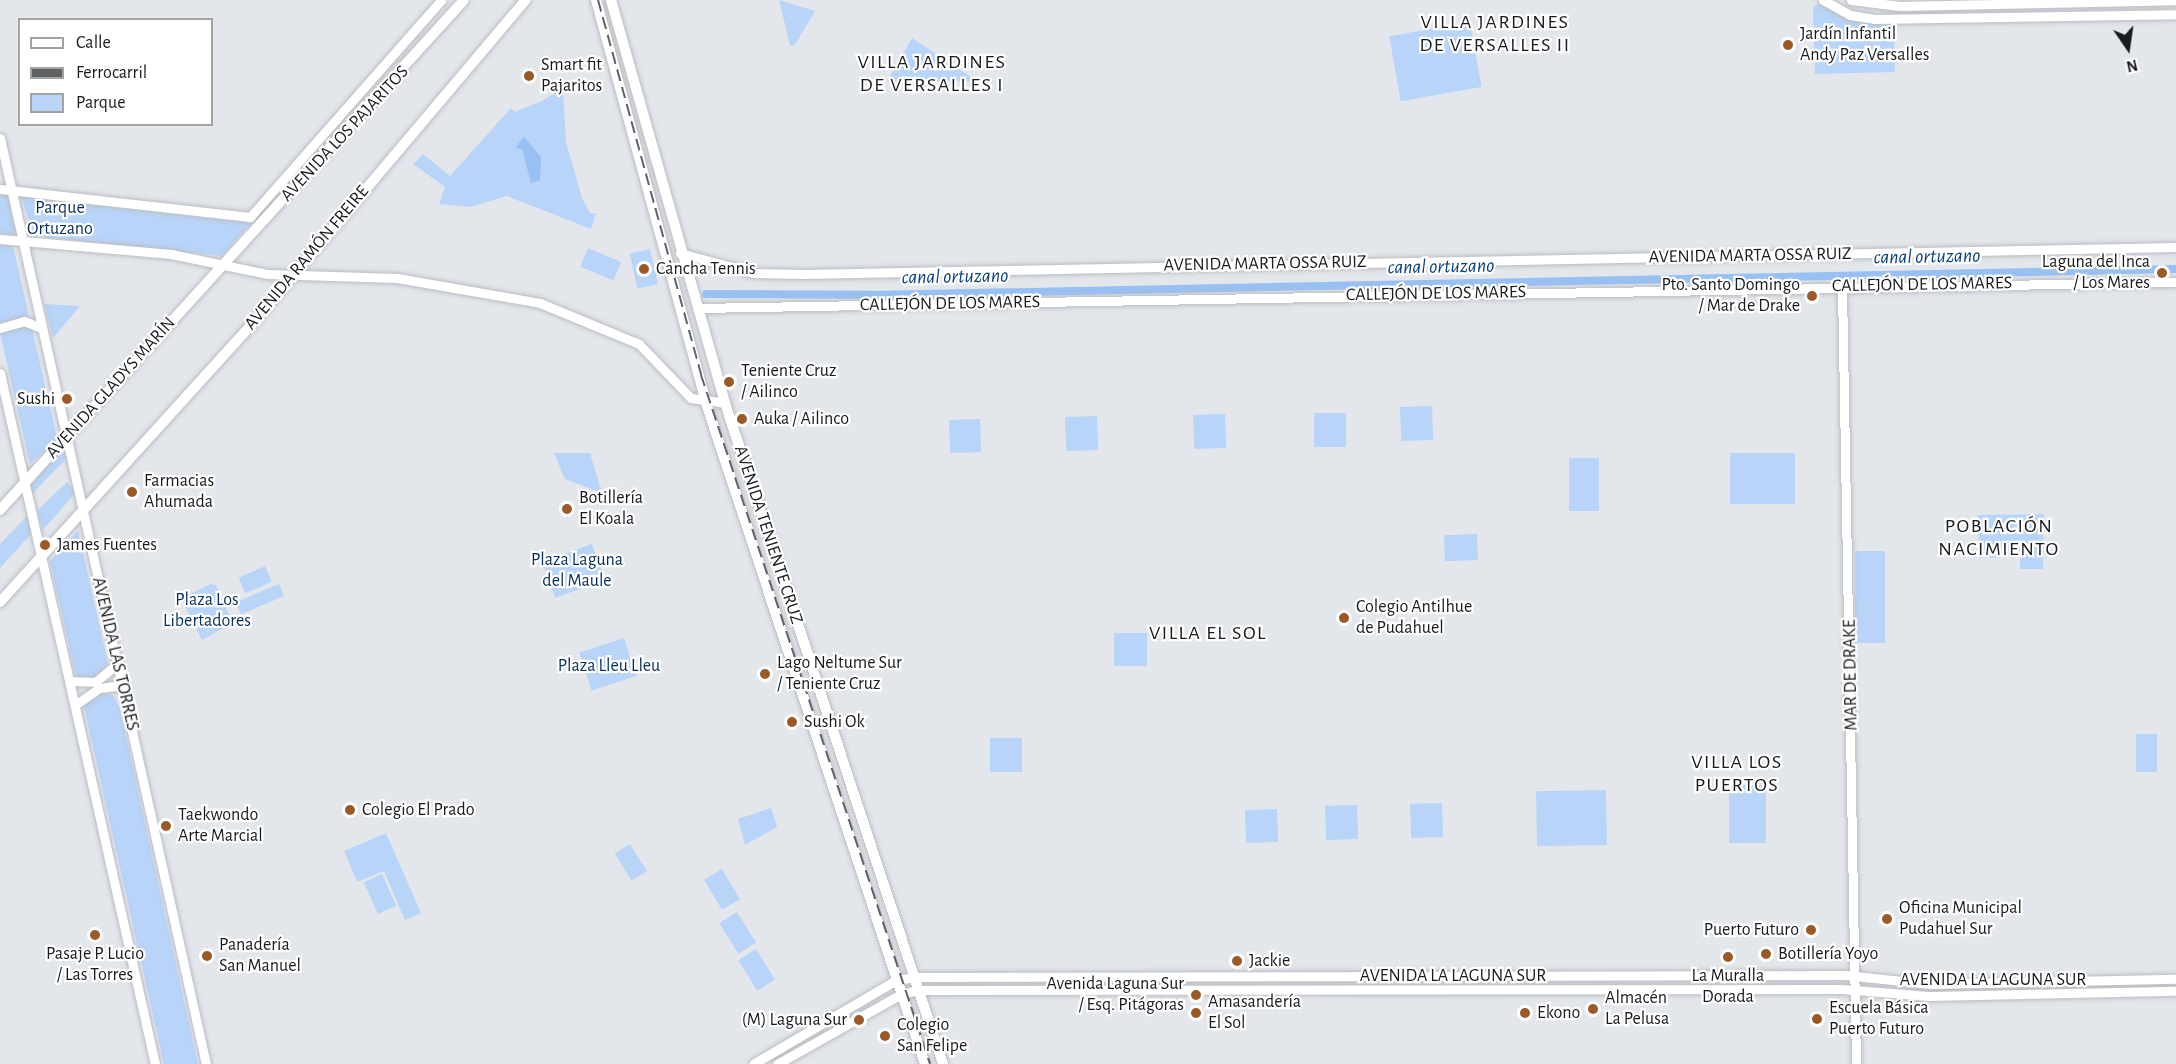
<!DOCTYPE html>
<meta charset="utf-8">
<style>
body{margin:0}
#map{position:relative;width:2176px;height:1064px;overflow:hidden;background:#e3e7ec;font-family:"Alegreya Sans",sans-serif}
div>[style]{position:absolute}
.green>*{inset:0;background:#b8d4f8;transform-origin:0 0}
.water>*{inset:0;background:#98c0f3}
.canal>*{height:8px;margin:-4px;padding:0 4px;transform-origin:4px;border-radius:4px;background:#98c0f3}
.roads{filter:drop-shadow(0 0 2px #babdc2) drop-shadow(0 0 2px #babdc2)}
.secondary>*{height:9px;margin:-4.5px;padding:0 4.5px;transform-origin:4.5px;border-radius:4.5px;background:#fff}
.primary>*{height:10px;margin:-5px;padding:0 5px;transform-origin:5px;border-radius:5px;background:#fff}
.rail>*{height:2px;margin-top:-1px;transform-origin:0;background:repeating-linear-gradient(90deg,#5f6265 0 12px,transparent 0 18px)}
.dots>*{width:16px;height:16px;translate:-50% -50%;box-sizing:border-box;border:3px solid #fff;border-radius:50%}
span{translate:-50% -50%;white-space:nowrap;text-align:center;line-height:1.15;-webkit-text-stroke:4.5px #fff;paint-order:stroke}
.poi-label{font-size:18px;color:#191a1c}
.left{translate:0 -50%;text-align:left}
.right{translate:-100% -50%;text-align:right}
.street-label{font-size:18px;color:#191a1c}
.park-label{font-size:18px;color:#072f5c}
.neighbourhood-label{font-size:20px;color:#191a1c;letter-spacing:1.5px}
.water-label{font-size:20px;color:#08407b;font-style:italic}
.legend{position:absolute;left:18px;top:18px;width:195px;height:108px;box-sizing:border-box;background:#fff;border:2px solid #a3a3a4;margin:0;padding:8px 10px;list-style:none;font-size:18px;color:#191a1c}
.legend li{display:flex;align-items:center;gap:12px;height:30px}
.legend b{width:30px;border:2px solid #a3a3a4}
.north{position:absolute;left:2098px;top:18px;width:60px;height:60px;-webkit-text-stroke:4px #fff;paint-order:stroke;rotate:167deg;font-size:16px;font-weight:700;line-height:24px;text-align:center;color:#191a1c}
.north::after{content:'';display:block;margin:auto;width:21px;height:27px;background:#191a1c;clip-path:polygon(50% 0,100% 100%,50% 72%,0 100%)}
</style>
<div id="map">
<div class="green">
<i style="clip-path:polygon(779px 0,815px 11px,794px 46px,790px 45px)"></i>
<i style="clip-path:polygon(1819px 4px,1855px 21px,1894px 24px,1895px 72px,1815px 74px,1813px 7px)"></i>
<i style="left:1470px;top:22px;width:66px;height:82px;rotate:80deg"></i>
<i style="clip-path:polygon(912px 38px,977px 81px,887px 82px)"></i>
<i style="clip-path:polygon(563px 88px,566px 142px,582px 198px,590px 213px,596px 213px,591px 229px,507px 196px,471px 207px,439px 204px,445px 187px,413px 164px,423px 154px,450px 176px,511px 108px,515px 112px,542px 101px)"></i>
<i style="clip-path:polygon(0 192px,7px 192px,16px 235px,0 234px)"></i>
<i style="clip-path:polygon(21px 196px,251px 223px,222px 256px,34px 236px)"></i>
<i style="clip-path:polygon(0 244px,13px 246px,57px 438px,30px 464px,0 333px)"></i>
<i style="left:588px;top:248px;width:36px;height:20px;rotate:23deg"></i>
<i style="left:650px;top:249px;width:36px;height:21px;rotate:77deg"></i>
<i style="clip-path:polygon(44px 304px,80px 306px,53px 338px)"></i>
<i style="left:1432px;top:406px;width:34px;height:32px;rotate:88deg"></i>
<i style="left:1346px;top:413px;width:34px;height:32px;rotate:90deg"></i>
<i style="left:1225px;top:414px;width:34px;height:32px;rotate:88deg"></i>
<i style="left:1097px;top:416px;width:34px;height:32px;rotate:88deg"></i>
<i style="left:980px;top:419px;width:33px;height:31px;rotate:88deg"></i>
<i style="clip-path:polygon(60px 451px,67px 458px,32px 494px,30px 484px)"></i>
<i style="clip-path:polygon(554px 453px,590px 453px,602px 493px,565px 479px)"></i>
<i style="left:1795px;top:453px;width:51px;height:65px;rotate:90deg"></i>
<i style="left:1569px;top:458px;width:30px;height:53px"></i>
<i style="clip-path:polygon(67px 482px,76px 492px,43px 530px,37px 511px)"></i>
<i style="clip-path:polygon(2044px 514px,2043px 569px,2020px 569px,2020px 557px,1979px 558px,1978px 515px)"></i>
<i style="clip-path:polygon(27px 516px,32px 533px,0 568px,0 544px)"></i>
<i style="clip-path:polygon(78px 531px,108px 663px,99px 677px,80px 679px,75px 672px,50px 561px)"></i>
<i style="left:1477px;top:534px;width:26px;height:33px;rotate:88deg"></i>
<i style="left:592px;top:544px;width:38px;height:53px;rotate:70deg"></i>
<i style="left:1855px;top:551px;width:30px;height:92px"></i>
<i style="left:265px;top:566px;width:17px;height:29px;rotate:66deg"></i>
<i style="clip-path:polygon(211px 584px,216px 585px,233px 623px,202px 640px,181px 598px)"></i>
<i style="left:279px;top:584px;width:13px;height:47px;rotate:67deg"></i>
<i style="left:1114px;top:633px;width:33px;height:33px"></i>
<i style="left:624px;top:638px;width:40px;height:47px;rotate:72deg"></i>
<i style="clip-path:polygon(95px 693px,113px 695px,120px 709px,198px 1064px,164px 1064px,83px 702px)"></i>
<i style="left:2157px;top:734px;width:38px;height:21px;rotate:90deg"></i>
<i style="left:1022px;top:738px;width:34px;height:32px;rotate:90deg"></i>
<i style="left:1766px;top:785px;width:58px;height:37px;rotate:90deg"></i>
<i style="left:1606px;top:790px;width:55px;height:70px;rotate:89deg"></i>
<i style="left:1442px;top:803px;width:34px;height:32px;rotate:88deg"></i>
<i style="left:1357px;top:805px;width:34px;height:32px;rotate:88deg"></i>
<i style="clip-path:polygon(771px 808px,777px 827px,745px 845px,738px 819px)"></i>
<i style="left:1277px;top:809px;width:33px;height:32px;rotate:88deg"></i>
<i style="clip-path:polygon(386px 833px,421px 913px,405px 920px,384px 871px,357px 882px,344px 851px)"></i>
<i style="left:630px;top:844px;width:32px;height:18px;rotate:58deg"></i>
<i style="left:722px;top:869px;width:35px;height:21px;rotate:59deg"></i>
<i style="left:382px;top:874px;width:35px;height:20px;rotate:66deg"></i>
<i style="left:737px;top:912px;width:36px;height:21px;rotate:58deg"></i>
<i style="left:756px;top:949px;width:36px;height:21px;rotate:58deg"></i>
</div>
<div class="water">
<i style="clip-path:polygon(524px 137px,541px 157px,540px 180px,531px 183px,522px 149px,515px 148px)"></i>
</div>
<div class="canal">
<i style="left:706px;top:294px;width:166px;rotate:0.3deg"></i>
<i style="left:872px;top:295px;width:1304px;rotate:-1.14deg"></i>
</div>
<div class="roads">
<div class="secondary">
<i style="left:1823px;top:0;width:31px;rotate:29deg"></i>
<i style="left:1850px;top:15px;width:24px;rotate:9deg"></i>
<i style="left:1874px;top:19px;width:302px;rotate:-0.9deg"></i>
<i style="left:1851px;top:0;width:49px;rotate:7deg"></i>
<i style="left:1900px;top:6px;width:276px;rotate:-1.2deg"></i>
<i style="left:0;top:138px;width:949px;rotate:77.46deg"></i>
<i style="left:0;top:189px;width:252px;rotate:6.4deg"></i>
<i style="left:250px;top:217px;width:289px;rotate:-48.6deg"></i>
<i style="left:0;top:239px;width:172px;rotate:5deg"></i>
<i style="left:171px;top:254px;width:99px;rotate:11.7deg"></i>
<i style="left:268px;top:274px;width:129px;rotate:1.8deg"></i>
<i style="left:397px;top:278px;width:145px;rotate:9.9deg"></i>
<i style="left:540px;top:303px;width:107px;rotate:22.5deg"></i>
<i style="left:639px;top:344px;width:75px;rotate:46.1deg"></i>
<i style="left:691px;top:398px;width:34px;rotate:8deg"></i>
<i style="left:680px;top:253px;width:77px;rotate:15.1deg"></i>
<i style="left:754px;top:273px;width:50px;rotate:1.1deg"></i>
<i style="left:804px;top:274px;width:1372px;rotate:-1.13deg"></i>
<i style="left:1842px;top:287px;width:777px;rotate:88.97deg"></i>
<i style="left:697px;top:308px;width:1479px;rotate:-1.01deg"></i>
<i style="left:0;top:328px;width:25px;rotate:-16deg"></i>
<i style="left:24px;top:321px;width:18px;rotate:22deg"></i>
<i style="left:0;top:373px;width:708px;rotate:77.36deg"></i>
<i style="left:70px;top:681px;width:25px;rotate:2deg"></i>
<i style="left:95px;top:682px;width:28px;rotate:-39deg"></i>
<i style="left:75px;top:705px;width:29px;rotate:-35deg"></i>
<i style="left:99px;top:688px;width:23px;rotate:-7deg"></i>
<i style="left:753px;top:1064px;width:166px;rotate:-30.4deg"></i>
<i style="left:896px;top:980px;width:18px;rotate:-9deg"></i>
<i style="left:914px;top:977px;width:931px;rotate:-0.12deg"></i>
<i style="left:1845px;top:975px;width:86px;rotate:6deg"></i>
<i style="left:1931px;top:984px;width:245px;rotate:-1.2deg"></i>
<i style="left:777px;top:1064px;width:142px;rotate:-29.4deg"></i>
<i style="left:901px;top:994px;width:17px;rotate:-13deg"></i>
<i style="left:918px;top:990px;width:924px;rotate:-0.06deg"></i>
<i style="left:1842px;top:989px;width:87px;rotate:4.6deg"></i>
<i style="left:1929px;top:996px;width:247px;rotate:-1.2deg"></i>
</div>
<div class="primary">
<i style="left:596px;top:0;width:418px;rotate:74.7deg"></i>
<i style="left:706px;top:403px;width:696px;rotate:71.67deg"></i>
<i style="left:611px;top:0;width:419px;rotate:74.2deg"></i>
<i style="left:725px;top:403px;width:696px;rotate:71.75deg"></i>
<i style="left:0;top:510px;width:689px;rotate:-47.7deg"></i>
<i style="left:0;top:602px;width:374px;rotate:-47.8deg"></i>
<i style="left:251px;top:325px;width:426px;rotate:-49.8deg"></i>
</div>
</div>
<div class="rail">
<i style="left:598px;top:0;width:389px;rotate:74.6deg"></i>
<i style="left:701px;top:375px;width:726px;rotate:71.61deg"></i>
</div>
<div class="dots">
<i style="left:1788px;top:45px;background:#9c5928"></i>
<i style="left:529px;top:76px;background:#9c5928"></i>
<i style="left:644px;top:269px;background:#9c5928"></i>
<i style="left:2162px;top:273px;background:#9c5928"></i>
<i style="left:1812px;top:296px;background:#9c5928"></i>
<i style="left:729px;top:382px;background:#9c5928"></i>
<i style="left:67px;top:399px;background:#9c5928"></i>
<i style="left:742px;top:419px;background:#9c5928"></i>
<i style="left:132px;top:492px;background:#9c5928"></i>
<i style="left:567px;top:509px;background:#9c5928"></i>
<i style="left:45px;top:545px;background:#9c5928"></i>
<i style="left:1344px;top:618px;background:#9c5928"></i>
<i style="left:765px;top:674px;background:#9c5928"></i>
<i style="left:792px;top:722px;background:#9c5928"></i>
<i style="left:350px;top:810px;background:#9c5928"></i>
<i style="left:166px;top:826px;background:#9c5928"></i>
<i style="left:1887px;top:919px;background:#9c5928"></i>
<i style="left:1811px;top:930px;background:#9c5928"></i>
<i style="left:95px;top:935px;background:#9c5928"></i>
<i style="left:1766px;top:954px;background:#9c5928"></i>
<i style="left:207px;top:956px;background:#9c5928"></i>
<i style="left:1728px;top:957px;background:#9c5928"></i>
<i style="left:1237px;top:961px;background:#9c5928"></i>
<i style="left:1196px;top:995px;background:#9c5928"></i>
<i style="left:1593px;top:1009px;background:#9c5928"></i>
<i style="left:1196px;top:1013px;background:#9c5928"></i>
<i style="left:1525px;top:1013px;background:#9c5928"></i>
<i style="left:1817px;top:1019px;background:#9c5928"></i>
<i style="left:859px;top:1020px;background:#9c5928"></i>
<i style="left:885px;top:1036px;background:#9c5928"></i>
</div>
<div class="poi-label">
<span class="left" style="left:1800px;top:45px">Jardín Infantil<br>Andy Paz Versalles</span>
<span class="left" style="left:541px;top:76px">Smart fit<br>Pajaritos</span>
<span class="right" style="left:2150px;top:273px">Laguna del Inca<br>/ Los Mares</span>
<span class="left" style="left:656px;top:269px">Cancha Tennis</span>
<span class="right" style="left:1800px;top:296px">Pto. Santo Domingo<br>/ Mar de Drake</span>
<span class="left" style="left:741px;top:382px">Teniente Cruz<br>/ Ailinco</span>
<span class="right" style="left:55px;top:399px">Sushi</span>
<span class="left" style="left:754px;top:419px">Auka / Ailinco</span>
<span class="left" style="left:144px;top:492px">Farmacias<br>Ahumada</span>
<span class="left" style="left:579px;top:509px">Botillería<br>El Koala</span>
<span class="left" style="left:57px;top:545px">James Fuentes</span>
<span class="left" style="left:1356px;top:618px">Colegio Antilhue<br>de Pudahuel</span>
<span class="left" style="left:777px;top:674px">Lago Neltume Sur<br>/ Teniente Cruz</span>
<span class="left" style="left:804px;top:722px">Sushi Ok</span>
<span class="left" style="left:362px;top:810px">Colegio El Prado</span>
<span class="left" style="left:178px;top:826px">Taekwondo<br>Arte Marcial</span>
<span class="left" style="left:1899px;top:919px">Oficina Municipal<br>Pudahuel Sur</span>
<span class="right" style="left:1799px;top:930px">Puerto Futuro</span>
<span class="left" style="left:219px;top:956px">Panadería<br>San Manuel</span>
<span class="left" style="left:1778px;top:954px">Botillería Yoyo</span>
<span style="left:95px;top:965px">Pasaje P. Lucio<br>/ Las Torres</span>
<span class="left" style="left:1249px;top:961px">Jackie</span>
<span style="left:1728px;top:987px">La Muralla<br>Dorada</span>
<span class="right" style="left:1184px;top:995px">Avenida Laguna Sur<br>/ Esq. Pitágoras</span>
<span class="left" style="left:1605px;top:1009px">Almacén<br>La Pelusa</span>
<span class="left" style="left:1208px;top:1013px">Amasandería<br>El Sol</span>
<span class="left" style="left:1829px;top:1019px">Escuela Básica<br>Puerto Futuro</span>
<span class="left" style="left:1537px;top:1013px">Ekono</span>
<span class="right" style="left:847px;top:1020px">(M) Laguna Sur</span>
<span class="left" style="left:897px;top:1036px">Colegio<br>San Felipe</span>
</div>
<div class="street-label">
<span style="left:345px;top:134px;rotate:-47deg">AVENIDA LOS PAJARITOS</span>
<span style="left:1750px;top:256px;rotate:-1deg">AVENIDA MARTA OSSA RUIZ</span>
<span style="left:307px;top:258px;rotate:-50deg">AVENIDA RAMÓN FREIRE</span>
<span style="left:1265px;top:264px;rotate:-1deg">AVENIDA MARTA OSSA RUIZ</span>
<span style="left:1922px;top:285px;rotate:-1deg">CALLEJÓN DE LOS MARES</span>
<span style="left:1436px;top:294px;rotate:-1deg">CALLEJÓN DE LOS MARES</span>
<span style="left:950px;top:304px;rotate:-1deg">CALLEJÓN DE LOS MARES</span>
<span style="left:111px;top:388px;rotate:-48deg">AVENIDA GLADYS MARÍN</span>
<span style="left:768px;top:535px;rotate:72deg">AVENIDA TENIENTE CRUZ</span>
<span style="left:115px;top:654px;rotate:77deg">AVENIDA LAS TORRES</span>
<span style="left:1851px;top:675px;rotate:-91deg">MAR DE DRAKE</span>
<span style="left:1453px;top:976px">AVENIDA LA LAGUNA SUR</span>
<span style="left:1993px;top:980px">AVENIDA LA LAGUNA SUR</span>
</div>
<div class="park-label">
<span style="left:60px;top:219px">Parque<br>Ortuzano</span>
<span style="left:577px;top:571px">Plaza Laguna<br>del Maule</span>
<span style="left:207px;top:611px">Plaza Los<br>Libertadores</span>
<span style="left:609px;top:666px">Plaza Lleu Lleu</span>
</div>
<div class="neighbourhood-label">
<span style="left:1495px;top:34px">VILLA JARDINES<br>DE VERSALLES II</span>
<span style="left:932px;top:74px">VILLA JARDINES<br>DE VERSALLES I</span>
<span style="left:1999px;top:538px">POBLACIÓN<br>NACIMIENTO</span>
<span style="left:1208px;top:633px">VILLA EL SOL</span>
<span style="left:1737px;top:774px">VILLA LOS<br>PUERTOS</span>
</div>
<div class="water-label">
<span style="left:1927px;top:257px;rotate:-1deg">canal ortuzano</span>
<span style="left:1441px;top:267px;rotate:-1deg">canal ortuzano</span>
<span style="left:955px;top:277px;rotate:-1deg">canal ortuzano</span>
</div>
<ul class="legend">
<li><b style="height:8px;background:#fff"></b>Calle</li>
<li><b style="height:8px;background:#5f6265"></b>Ferrocarril</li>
<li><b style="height:16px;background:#b8d4f8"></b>Parque</li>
</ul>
<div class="north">N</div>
</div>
